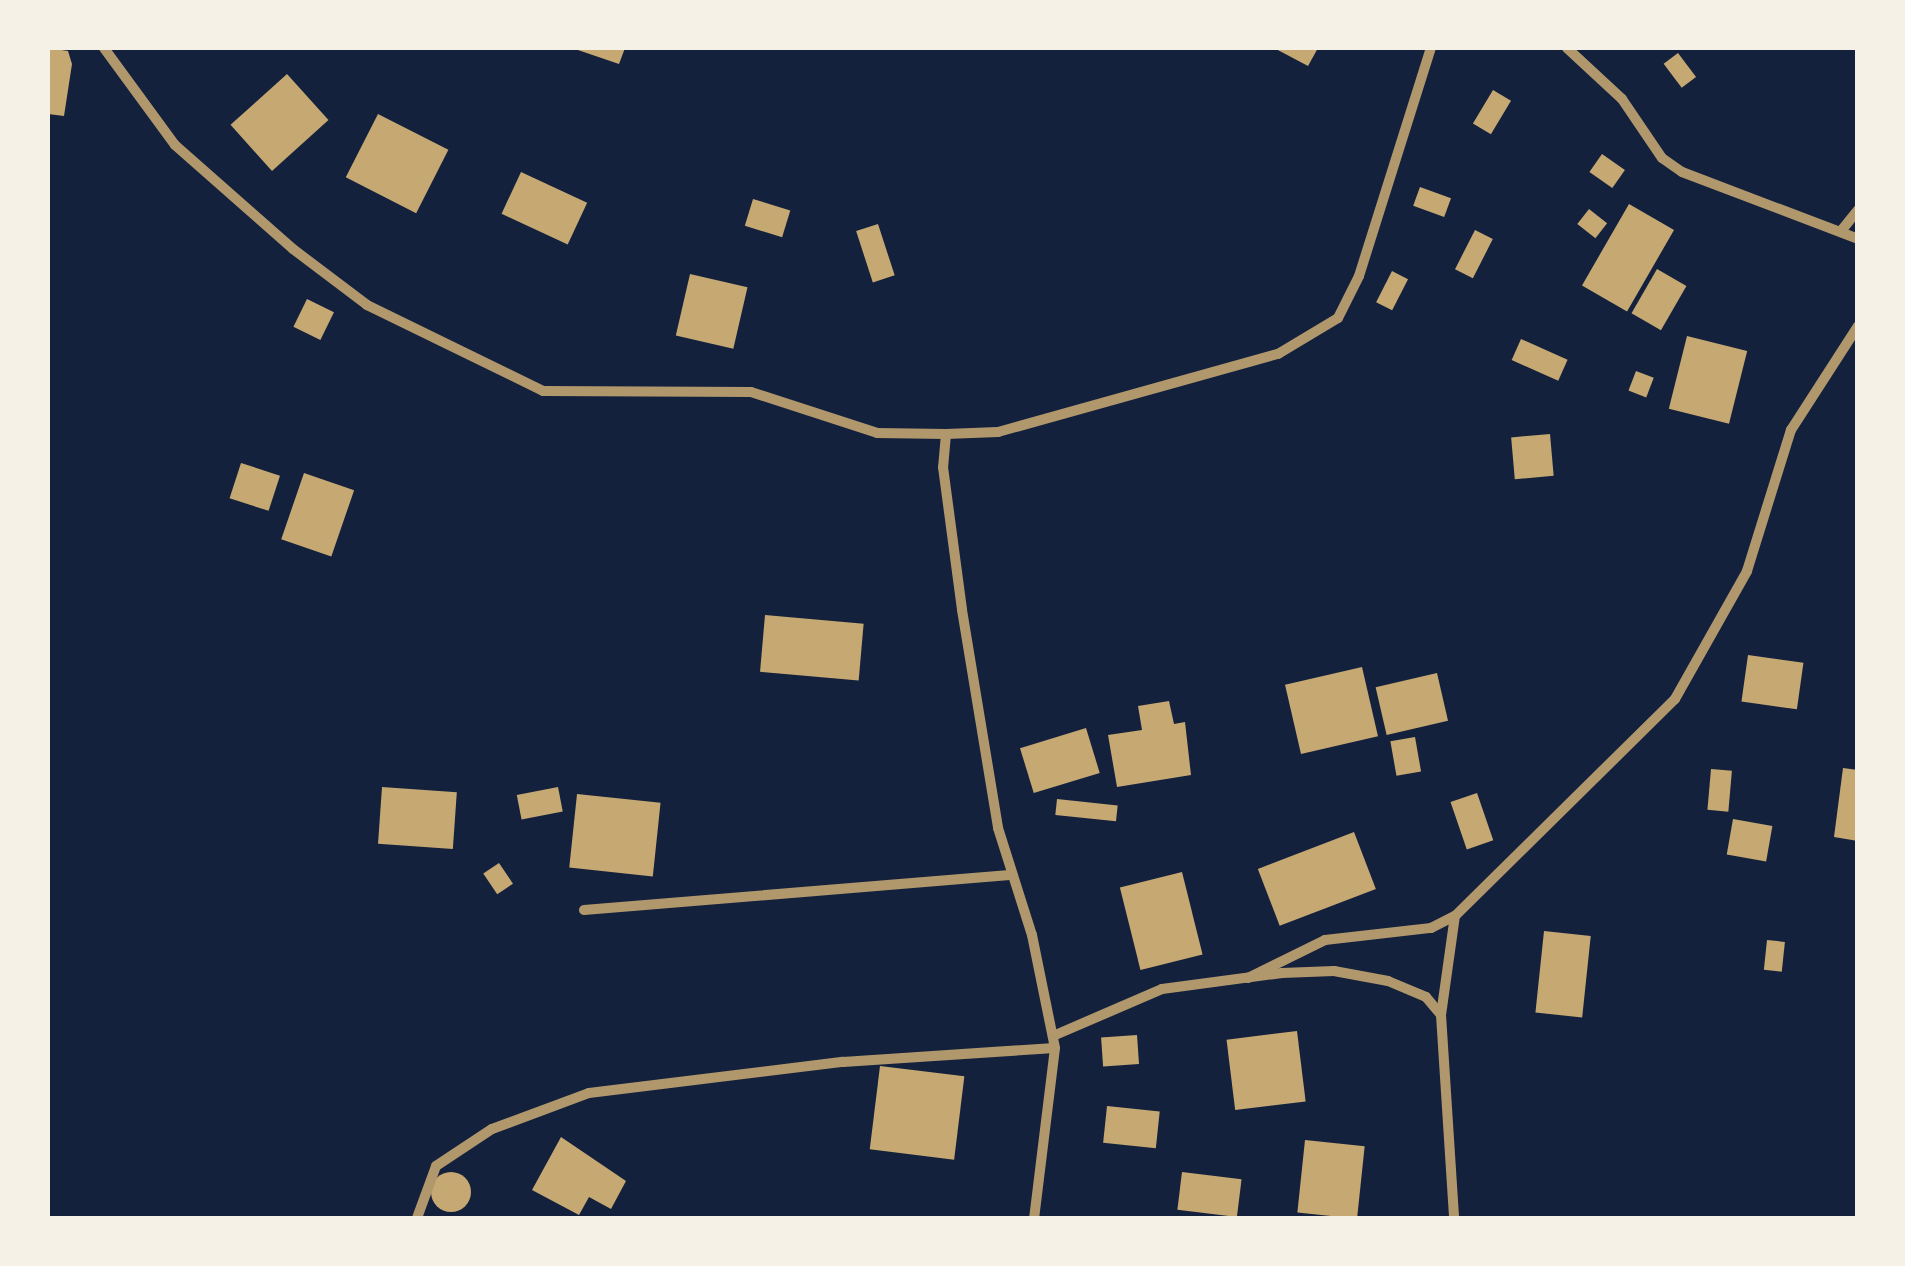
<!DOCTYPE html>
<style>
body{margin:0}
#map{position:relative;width:1905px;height:1266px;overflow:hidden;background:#14213d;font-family:"Golos Text",sans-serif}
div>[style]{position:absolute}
.building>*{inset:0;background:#c6a872;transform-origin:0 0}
.round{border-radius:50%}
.minor>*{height:10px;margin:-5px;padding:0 5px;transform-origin:5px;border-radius:5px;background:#b1986c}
span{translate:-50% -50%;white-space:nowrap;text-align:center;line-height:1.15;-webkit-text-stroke:10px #f6f1e7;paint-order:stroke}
.frame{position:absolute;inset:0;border:50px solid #f6f1e7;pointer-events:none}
</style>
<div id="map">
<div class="building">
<i style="clip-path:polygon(48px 48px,68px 51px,72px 64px,64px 116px,48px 114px)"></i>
<i style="clip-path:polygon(572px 48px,625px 48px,619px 64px)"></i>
<i style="clip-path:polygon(1274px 48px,1318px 48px,1308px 66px)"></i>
<i style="left:1678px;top:53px;width:30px;height:18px;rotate:53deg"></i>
<i style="left:287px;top:74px;width:62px;height:76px;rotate:48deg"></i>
<i style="left:1493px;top:90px;width:21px;height:39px;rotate:31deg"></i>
<i style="left:378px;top:114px;width:79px;height:71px;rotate:27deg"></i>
<i style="left:1602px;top:154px;width:28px;height:22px;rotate:35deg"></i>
<i style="left:521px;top:172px;width:73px;height:46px;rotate:25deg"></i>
<i style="left:1420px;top:187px;width:33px;height:20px;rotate:20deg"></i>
<i style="left:753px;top:199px;width:39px;height:28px;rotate:17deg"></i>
<i style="left:1629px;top:204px;width:52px;height:94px;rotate:30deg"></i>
<i style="left:1589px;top:209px;width:23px;height:19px;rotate:38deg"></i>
<i style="left:878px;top:224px;width:54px;height:23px;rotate:72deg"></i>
<i style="left:1475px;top:230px;width:20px;height:44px;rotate:27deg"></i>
<i style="left:1657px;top:269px;width:34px;height:51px;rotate:30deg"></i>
<i style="left:1392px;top:271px;width:18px;height:35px;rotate:27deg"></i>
<i style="left:690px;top:274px;width:59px;height:63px;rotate:13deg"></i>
<i style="left:307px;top:299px;width:30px;height:31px;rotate:26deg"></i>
<i style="left:1687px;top:336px;width:62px;height:75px;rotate:14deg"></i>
<i style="left:1521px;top:339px;width:51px;height:23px;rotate:24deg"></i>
<i style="left:1636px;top:371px;width:19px;height:21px;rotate:21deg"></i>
<i style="left:1550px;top:434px;width:42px;height:39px;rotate:85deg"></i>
<i style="left:241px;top:463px;width:41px;height:37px;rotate:18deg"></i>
<i style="left:304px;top:473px;width:53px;height:70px;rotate:19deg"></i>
<i style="left:765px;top:615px;width:99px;height:57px;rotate:5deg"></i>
<i style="left:1748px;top:655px;width:56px;height:47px;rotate:8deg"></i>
<i style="left:1362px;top:667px;width:71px;height:79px;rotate:77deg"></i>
<i style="left:1437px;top:673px;width:49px;height:63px;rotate:77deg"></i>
<i style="clip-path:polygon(1169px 701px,1174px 724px,1185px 722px,1191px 775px,1117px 787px,1108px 735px,1142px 730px,1138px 706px)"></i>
<i style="left:1086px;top:728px;width:47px;height:69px;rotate:73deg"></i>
<i style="left:1415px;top:737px;width:35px;height:25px;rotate:80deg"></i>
<i style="clip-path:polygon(1843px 768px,1858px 770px,1858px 841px,1834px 837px)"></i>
<i style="left:1711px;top:769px;width:21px;height:41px;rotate:5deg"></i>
<i style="left:382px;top:787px;width:75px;height:57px;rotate:4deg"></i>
<i style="left:558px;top:787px;width:25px;height:42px;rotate:79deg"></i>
<i style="left:1477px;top:793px;width:50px;height:28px;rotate:71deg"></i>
<i style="left:577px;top:794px;width:84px;height:74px;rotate:6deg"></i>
<i style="left:1057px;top:799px;width:61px;height:16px;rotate:6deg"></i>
<i style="left:1733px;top:819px;width:40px;height:36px;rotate:10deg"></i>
<i style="left:1354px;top:832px;width:61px;height:103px;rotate:69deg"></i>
<i style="left:499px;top:863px;width:25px;height:19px;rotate:56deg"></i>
<i style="left:1182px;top:872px;width:85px;height:64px;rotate:76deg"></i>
<i style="left:1544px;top:931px;width:47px;height:82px;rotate:6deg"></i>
<i style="left:1767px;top:940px;width:18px;height:30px;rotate:6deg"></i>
<i style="left:1297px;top:1031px;width:71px;height:71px;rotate:83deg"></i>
<i style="left:1137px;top:1035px;width:29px;height:36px;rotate:86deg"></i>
<i style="left:880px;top:1066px;width:85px;height:84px;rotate:7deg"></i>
<i style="left:1107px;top:1106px;width:53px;height:37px;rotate:6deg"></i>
<i style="clip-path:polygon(561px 1137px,626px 1181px,611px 1209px,589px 1197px,579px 1215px,532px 1190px)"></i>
<i style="left:1305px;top:1140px;width:60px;height:73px;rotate:6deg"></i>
<i class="round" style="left:431px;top:1172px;width:40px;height:40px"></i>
<i style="left:1182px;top:1172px;width:60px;height:38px;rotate:7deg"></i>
</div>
<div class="minor">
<i style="left:104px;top:48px;width:120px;rotate:53.8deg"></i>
<i style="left:175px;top:145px;width:157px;rotate:41.4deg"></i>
<i style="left:293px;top:249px;width:93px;rotate:37.1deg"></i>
<i style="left:367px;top:305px;width:196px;rotate:26deg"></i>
<i style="left:543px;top:391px;width:208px;rotate:0.3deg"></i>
<i style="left:751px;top:392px;width:133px;rotate:18deg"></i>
<i style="left:877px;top:433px;width:69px;rotate:0.8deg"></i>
<i style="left:946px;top:434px;width:52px;rotate:-2.2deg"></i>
<i style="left:998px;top:432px;width:291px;rotate:-15.6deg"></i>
<i style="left:1278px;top:354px;width:70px;rotate:-31deg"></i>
<i style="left:1338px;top:318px;width:47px;rotate:-63.4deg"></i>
<i style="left:1359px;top:276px;width:239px;rotate:-72.5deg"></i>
<i style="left:1567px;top:48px;width:75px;rotate:42.8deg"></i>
<i style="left:1622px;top:99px;width:71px;rotate:55.9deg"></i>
<i style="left:1662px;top:158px;width:24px;rotate:35deg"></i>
<i style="left:1682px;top:172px;width:188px;rotate:20.8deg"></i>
<i style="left:1841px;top:231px;width:27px;rotate:-51deg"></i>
<i style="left:946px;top:434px;width:33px;rotate:95deg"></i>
<i style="left:943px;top:467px;width:144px;rotate:82.4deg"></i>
<i style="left:962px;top:610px;width:221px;rotate:80.6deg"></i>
<i style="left:998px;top:828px;width:112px;rotate:72.4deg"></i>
<i style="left:1032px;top:935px;width:115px;rotate:78.5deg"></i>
<i style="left:1055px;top:1048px;width:171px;rotate:97deg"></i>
<i style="left:584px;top:910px;width:430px;rotate:-4.7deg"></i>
<i style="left:1248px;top:978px;width:86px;rotate:-26.3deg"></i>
<i style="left:1325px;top:940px;width:107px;rotate:-6.5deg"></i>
<i style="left:1431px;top:928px;width:27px;rotate:-27deg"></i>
<i style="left:1455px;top:916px;width:309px;rotate:-44.6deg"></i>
<i style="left:1675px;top:699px;width:147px;rotate:-60.6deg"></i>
<i style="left:1747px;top:571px;width:148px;rotate:-72.7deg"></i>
<i style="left:1791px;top:430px;width:124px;rotate:-57.2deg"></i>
<i style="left:1441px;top:1015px;width:100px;rotate:-82deg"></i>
<i style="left:1053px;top:1036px;width:119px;rotate:-23.3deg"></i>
<i style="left:1162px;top:989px;width:121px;rotate:-7.6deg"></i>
<i style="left:1282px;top:973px;width:52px;rotate:-2.2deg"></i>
<i style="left:1334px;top:971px;width:55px;rotate:10.5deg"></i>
<i style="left:1388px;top:981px;width:41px;rotate:22.8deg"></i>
<i style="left:1426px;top:997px;width:23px;rotate:50deg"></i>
<i style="left:1441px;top:1015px;width:203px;rotate:86.3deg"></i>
<i style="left:417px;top:1218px;width:55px;rotate:-69.9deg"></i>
<i style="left:436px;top:1166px;width:67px;rotate:-33.5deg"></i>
<i style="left:492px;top:1129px;width:103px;rotate:-20.4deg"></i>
<i style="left:589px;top:1093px;width:256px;rotate:-7deg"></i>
<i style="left:843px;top:1062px;width:212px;rotate:-3.8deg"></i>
</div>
<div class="frame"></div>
</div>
